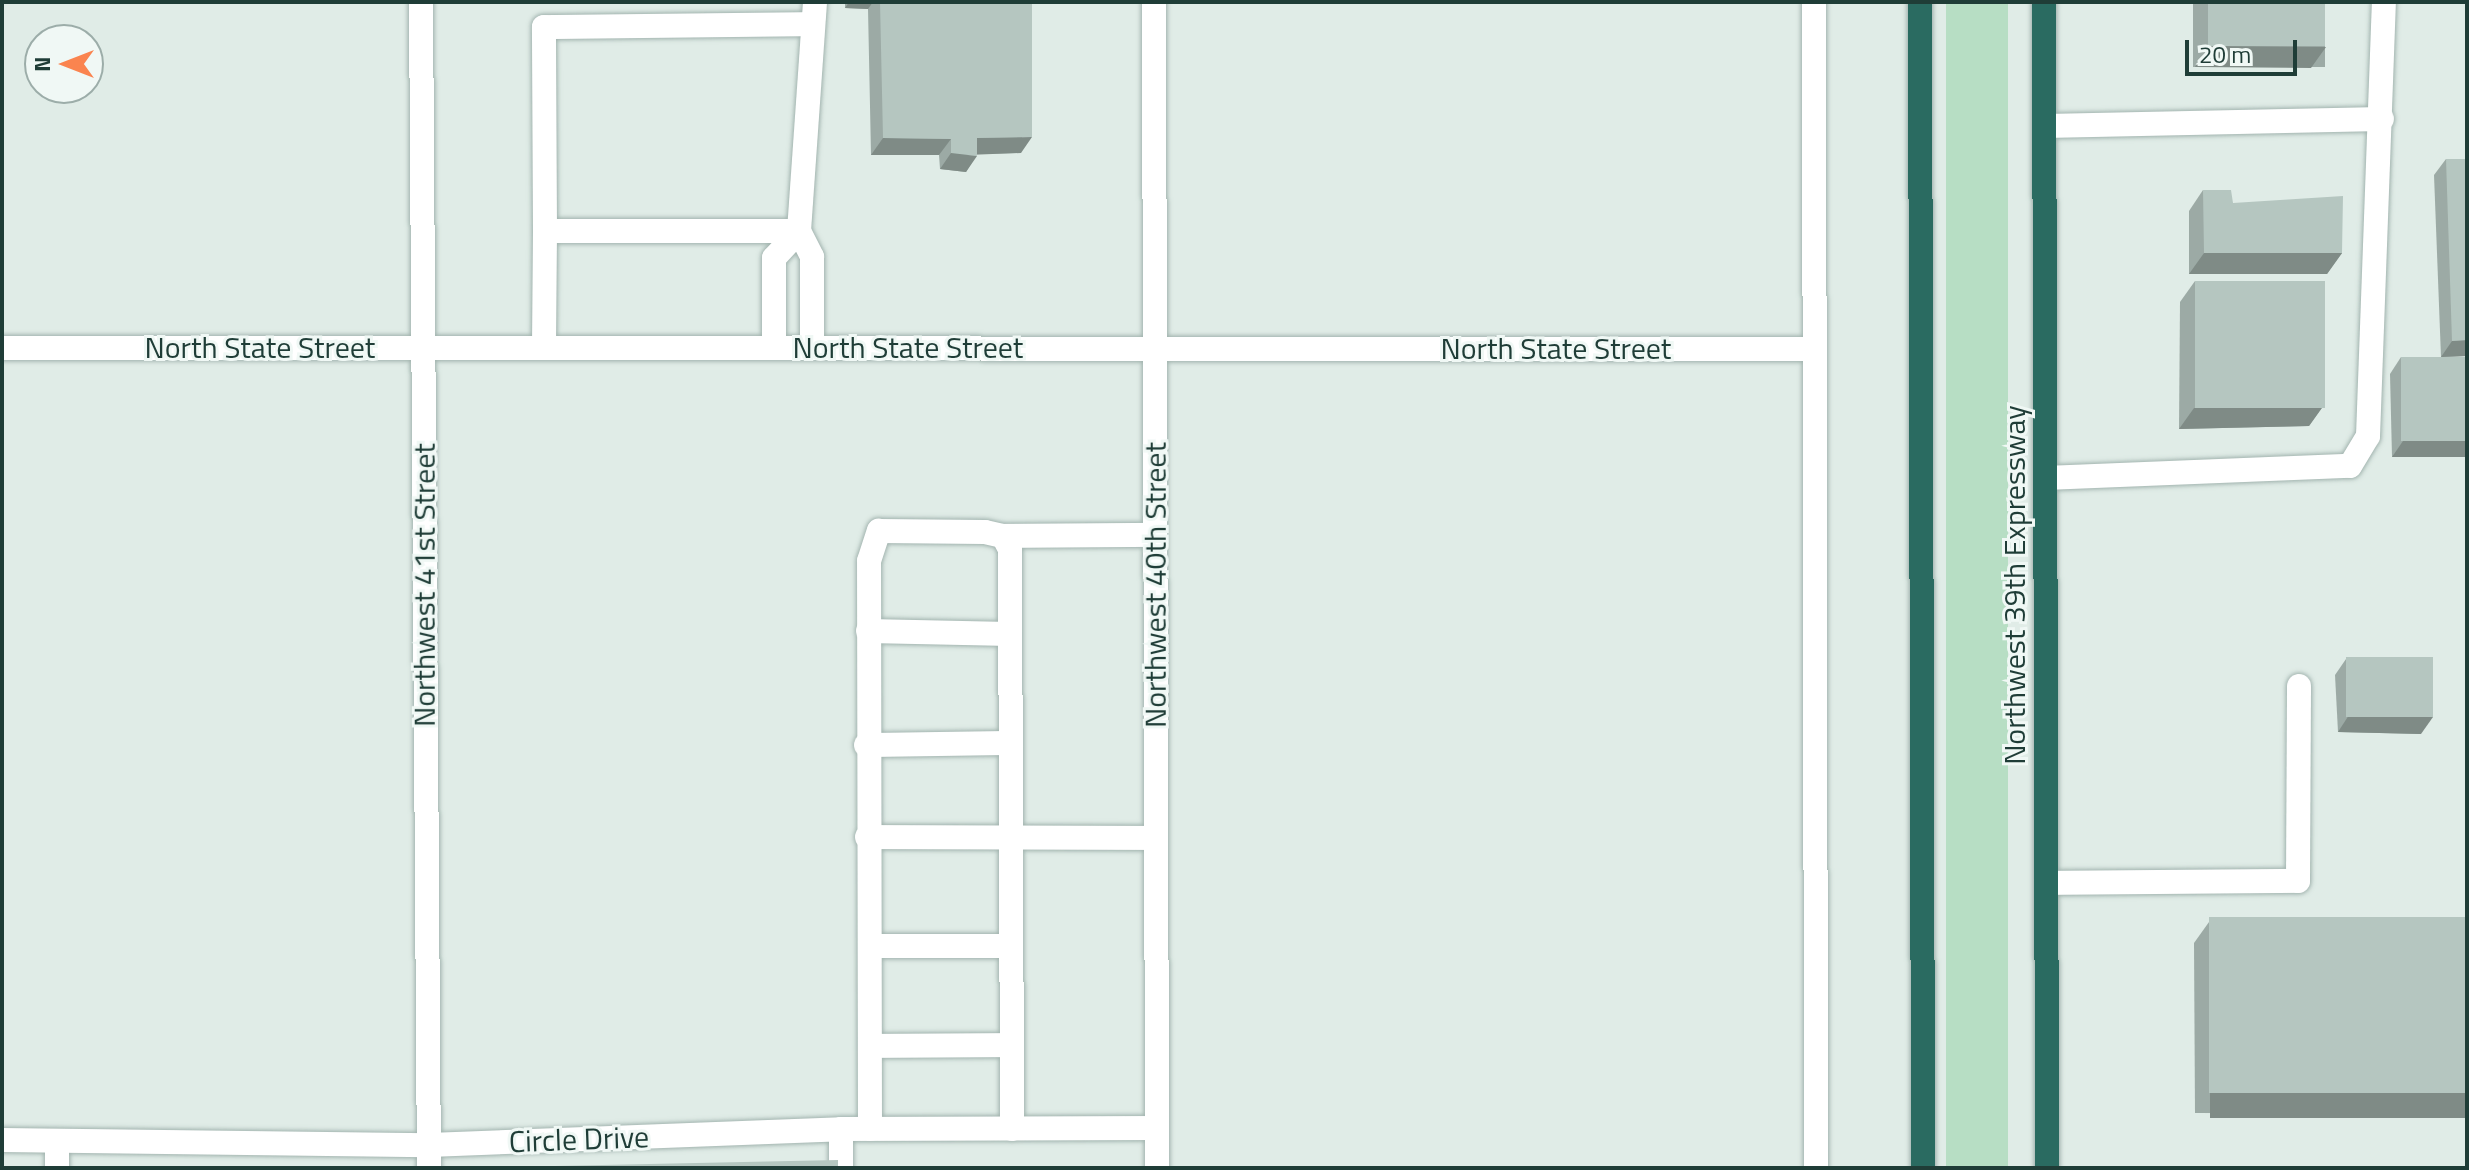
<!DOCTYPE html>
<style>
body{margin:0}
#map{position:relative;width:2469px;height:1170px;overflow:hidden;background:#e0ece7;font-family:"Titillium Web",sans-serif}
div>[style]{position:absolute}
.green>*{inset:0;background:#b7dec4;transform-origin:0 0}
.roads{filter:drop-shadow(0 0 2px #a2b4af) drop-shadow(0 0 2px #a2b4af)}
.minor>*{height:24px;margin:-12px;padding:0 12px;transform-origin:12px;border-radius:12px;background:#fff}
.highway>*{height:24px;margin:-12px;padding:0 12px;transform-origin:12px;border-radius:12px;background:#2a6b61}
.wall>*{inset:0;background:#9caaa5;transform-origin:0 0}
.shaded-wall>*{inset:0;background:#7f8b86;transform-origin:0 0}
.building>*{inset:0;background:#b5c6c0;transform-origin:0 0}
span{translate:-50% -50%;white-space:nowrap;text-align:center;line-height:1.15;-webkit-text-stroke:6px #f0f8f5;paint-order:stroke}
.street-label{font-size:30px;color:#1f3d37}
.frame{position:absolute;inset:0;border:4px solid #1f3d37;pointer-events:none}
.north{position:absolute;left:24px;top:24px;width:80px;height:80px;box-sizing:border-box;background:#f0f8f5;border:2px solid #9cada9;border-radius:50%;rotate:270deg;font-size:22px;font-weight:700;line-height:32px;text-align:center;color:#1f3d37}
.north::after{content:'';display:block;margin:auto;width:28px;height:36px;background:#fa844f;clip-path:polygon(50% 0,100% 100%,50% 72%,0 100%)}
.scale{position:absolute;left:2185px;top:40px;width:112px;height:36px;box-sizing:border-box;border:4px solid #1f3d37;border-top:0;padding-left:10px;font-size:24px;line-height:28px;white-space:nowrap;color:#1f3d37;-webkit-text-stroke:6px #f0f8f5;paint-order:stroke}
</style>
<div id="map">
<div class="green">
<i style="left:1946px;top:2px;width:62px;height:1166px"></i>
</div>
<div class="roads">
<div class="minor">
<i style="left:421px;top:2px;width:1166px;rotate:89.61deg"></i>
<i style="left:1154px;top:2px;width:1166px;rotate:89.85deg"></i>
<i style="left:1814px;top:2px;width:1166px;rotate:89.9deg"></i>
<i style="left:2045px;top:126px;width:337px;rotate:-1.2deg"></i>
<i style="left:545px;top:231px;width:204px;rotate:-90.3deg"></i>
<i style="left:544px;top:27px;width:267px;rotate:-0.6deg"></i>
<i style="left:544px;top:346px;width:115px;rotate:-89.5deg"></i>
<i style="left:545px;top:231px;width:254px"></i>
<i style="left:799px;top:231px;width:230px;rotate:-86deg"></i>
<i style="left:774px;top:347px;width:89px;rotate:-90deg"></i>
<i style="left:774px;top:258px;width:37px;rotate:-47deg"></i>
<i style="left:799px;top:231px;width:29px;rotate:63deg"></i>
<i style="left:812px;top:257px;width:90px;rotate:90deg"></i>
<i style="left:2px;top:348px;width:1812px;rotate:0.03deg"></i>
<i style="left:2045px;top:478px;width:305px;rotate:-2.3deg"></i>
<i style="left:2350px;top:466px;width:35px;rotate:-59deg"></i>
<i style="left:2368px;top:436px;width:434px;rotate:-87.9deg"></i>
<i style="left:1003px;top:536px;width:152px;rotate:-0.4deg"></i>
<i style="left:868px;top:631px;width:142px;rotate:1.2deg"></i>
<i style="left:866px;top:745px;width:145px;rotate:-0.8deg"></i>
<i style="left:867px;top:837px;width:289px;rotate:0.2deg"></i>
<i style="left:2046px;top:883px;width:252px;rotate:-0.5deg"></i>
<i style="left:2298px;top:881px;width:195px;rotate:-89.7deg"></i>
<i style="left:870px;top:946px;width:141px"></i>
<i style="left:870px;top:1046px;width:142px;rotate:-0.4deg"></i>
<i style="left:841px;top:1129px;width:39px;rotate:90deg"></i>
<i style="left:870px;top:1129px;width:568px;rotate:-90.1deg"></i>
<i style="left:869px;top:561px;width:32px;rotate:-72deg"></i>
<i style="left:879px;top:531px;width:106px;rotate:0.5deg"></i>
<i style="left:985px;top:532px;width:18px;rotate:13deg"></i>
<i style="left:1003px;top:536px;width:15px;rotate:62deg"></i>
<i style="left:1010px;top:549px;width:580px;rotate:89.8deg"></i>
<i style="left:2px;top:1140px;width:427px;rotate:0.7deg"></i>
<i style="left:429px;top:1145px;width:412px;rotate:-2.2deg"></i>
<i style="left:841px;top:1129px;width:316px;rotate:-0.2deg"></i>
<i style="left:57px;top:1168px;width:26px;rotate:-90deg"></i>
</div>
<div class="highway">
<i style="left:1920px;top:2px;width:1166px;rotate:89.85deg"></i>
<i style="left:2044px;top:2px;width:1166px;rotate:89.85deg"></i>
</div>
</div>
<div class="wall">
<i style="clip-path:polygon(845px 2px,1032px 2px,1021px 153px,977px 154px,966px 172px,940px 169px,939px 155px,871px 155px,868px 9px,845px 8px)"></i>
<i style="left:2193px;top:2px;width:132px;height:65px"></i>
<i style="clip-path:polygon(2446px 159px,2467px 159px,2467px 356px,2441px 357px,2434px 175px)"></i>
<i style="clip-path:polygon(2203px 190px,2233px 203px,2342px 253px,2327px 274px,2189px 274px,2189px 211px)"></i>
<i style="clip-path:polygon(2195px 281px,2324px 405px,2309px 426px,2179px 429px,2180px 302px)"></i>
<i style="clip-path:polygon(2401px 357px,2467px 457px,2392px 457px,2390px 374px)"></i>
<i style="clip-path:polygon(2346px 659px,2421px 734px,2338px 732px,2335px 675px)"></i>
<i style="clip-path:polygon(2467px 917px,2467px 1114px,2195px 1113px,2194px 943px,2209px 922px)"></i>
</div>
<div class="shaded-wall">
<i style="clip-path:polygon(849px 2px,873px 2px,868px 9px,845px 8px)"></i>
<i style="clip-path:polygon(2210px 46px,2326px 47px,2311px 68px,2195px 67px)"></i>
<i style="clip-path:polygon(1032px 137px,1021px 153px,967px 155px,977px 156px,966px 172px,940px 169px,951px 153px,977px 138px)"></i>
<i style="clip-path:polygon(883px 138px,951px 139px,939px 155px,871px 155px)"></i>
<i style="clip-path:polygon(2204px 253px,2342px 253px,2327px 274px,2189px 274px)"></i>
<i style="clip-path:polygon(2467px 340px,2467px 356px,2441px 357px,2452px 341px)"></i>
<i style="clip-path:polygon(2324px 405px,2309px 426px,2179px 429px,2194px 408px)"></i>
<i style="clip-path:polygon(2403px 441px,2467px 441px,2467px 457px,2392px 457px)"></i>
<i style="clip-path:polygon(2349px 715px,2433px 717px,2421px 734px,2338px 732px)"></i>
<i style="left:2210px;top:1092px;width:257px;height:26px"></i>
</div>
<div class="building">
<i style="clip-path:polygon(880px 2px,1032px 2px,1032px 137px,977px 138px,977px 156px,951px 153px,951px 139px,883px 138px)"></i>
<i style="left:2208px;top:2px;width:117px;height:44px"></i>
<i style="clip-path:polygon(2446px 159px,2467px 159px,2467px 340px,2452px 341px)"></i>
<i style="clip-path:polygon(2203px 190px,2231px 190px,2233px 203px,2343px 196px,2342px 253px,2204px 253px)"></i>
<i style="left:2195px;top:281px;width:130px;height:127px"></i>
<i style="left:2401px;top:357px;width:66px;height:84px"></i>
<i style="left:2433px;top:657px;width:60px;height:87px;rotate:90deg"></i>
<i style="left:2467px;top:917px;width:176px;height:258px;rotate:90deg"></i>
<i style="clip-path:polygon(838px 1160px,838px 1168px,555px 1168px,555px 1166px)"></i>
</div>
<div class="street-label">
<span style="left:260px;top:347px">North State Street</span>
<span style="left:908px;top:347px">North State Street</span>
<span style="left:1556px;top:348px">North State Street</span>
<span style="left:424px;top:585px;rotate:-90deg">Northwest 41st Street</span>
<span style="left:1155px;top:585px;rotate:-90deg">Northwest 40th Street</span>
<span style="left:2014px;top:585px;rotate:-90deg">Northwest 39th Expressway</span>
<span style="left:579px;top:1139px;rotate:-2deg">Circle Drive</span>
</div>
<div class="frame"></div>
<div class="north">N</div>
<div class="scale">20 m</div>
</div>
